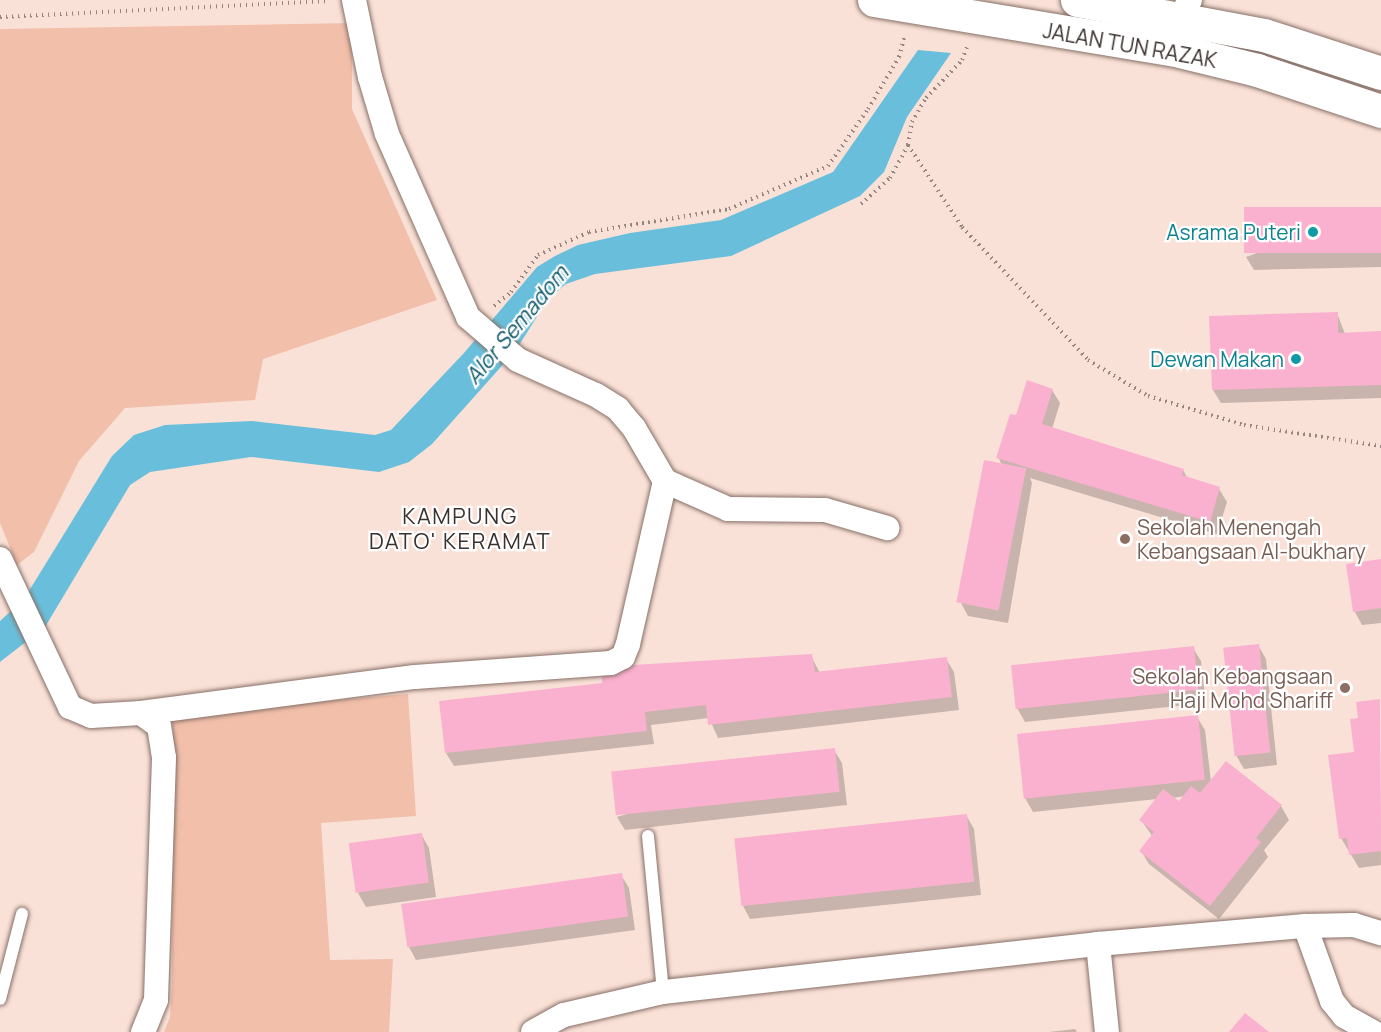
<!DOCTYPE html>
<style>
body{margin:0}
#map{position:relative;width:1381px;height:1032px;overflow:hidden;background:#fae1d7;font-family:Manrope,sans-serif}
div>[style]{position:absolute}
.green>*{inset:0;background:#f2bfaa}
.water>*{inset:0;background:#69bfdb}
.shadow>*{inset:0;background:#0003}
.building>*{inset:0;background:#fab1cf;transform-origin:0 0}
.path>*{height:4px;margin-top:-2px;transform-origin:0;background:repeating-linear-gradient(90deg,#97857f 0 1.5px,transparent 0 6px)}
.roads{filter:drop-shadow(0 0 2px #867068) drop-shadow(0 0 2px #867068)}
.lane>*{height:12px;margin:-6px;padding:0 6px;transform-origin:6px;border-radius:6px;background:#fff}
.street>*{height:24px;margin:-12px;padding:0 12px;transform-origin:12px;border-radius:12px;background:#fff}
.secondary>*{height:33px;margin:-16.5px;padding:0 16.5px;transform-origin:16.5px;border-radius:16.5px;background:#fff}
.dots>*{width:16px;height:16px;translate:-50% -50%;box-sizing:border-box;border:3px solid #fff;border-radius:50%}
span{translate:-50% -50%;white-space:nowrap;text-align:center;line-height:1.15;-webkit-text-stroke:4.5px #fff;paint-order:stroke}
.street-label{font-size:21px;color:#3a302d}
.culture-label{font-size:21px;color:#0d838f}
.right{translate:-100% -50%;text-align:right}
.education-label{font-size:21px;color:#785e54}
.left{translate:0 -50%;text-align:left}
.water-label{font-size:22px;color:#0f586b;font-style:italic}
.neighbourhood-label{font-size:22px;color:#3a302d;letter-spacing:1.5px}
</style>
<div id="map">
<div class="green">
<i style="clip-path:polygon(352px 23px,352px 109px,437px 300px,263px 359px,255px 400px,125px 408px,79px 461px,34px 552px,17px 565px,0 523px,0 29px)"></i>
<i style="clip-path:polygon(408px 694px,416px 816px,321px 823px,330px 960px,393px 959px,389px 1032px,164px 1032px,170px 1017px,172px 984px,173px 714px)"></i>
</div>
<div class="water">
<i style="clip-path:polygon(918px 50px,951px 53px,907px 117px,884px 172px,860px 196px,731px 256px,595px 274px,566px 284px,548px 299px,516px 350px,432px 444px,409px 462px,379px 472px,251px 457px,150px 472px,130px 485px,45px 627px,0 662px,0 621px,24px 599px,112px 456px,134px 435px,165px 425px,252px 421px,375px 435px,391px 430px,464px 353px,537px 267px,555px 256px,578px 245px,630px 233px,721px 220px,833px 172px)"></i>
</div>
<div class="shadow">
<i style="clip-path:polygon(1381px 208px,1381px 267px,1254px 270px,1246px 257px)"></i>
<i style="clip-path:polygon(1337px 313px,1345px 334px,1381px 333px,1381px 398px,1221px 403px,1213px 390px)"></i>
<i style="clip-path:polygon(1052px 390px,1060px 403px,1052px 429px,1183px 470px,1188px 479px,1219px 489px,1227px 502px,1217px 534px,1030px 478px,1032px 483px,1008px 623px,968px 616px,961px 603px,1002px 465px,998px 457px,1017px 417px)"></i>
<i style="clip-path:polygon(1381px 561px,1381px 623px,1362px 625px,1355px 612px)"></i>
<i style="clip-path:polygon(1258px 645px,1266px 659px,1277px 765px,1244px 769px,1236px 755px)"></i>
<i style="clip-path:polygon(1193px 648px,1201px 661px,1206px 703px,1025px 722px,1017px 708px)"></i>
<i style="clip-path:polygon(811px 656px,820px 673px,946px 659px,954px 672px,959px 710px,718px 738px,709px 718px,651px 725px,654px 744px,454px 766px,446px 753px,604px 684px)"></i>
<i style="clip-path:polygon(1379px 701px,1381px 865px,1359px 868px,1341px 838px,1360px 719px)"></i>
<i style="clip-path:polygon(evenodd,1197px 717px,1205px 730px,1211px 782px,1281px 806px,1289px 820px,1264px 850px,1268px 857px,1219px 919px,1149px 864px,1141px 851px,1153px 837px,1141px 820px,1157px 799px,1033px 812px,1025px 798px,1197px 717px,1185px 796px,1179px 803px,1172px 798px,1185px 796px)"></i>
<i style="clip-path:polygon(834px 750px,842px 763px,847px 805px,625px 830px,617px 817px)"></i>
<i style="clip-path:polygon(966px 815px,974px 829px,981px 895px,750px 919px,743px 906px)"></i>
<i style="clip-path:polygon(421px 834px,429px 848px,436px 897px,366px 907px,358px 893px)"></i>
<i style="clip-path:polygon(621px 875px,629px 888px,635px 930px,416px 960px,409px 947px)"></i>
<i style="clip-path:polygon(1075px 1029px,1077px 1032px,1049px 1032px)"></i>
</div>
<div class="building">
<i style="left:1381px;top:207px;width:46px;height:137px;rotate:90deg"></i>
<i style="clip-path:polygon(1338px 312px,1338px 333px,1381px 331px,1381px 385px,1212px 390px,1209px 316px)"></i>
<i style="clip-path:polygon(1027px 380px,1053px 389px,1042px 424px,1184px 469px,1182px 475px,1220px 487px,1210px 522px,996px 458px,1010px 414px,1016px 415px)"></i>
<i style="left:984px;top:460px;width:43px;height:145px;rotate:11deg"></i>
<i style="clip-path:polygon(1381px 559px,1381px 608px,1353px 612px,1346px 564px)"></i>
<i style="left:1259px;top:644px;width:109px;height:36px;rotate:84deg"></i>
<i style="left:1194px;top:646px;width:44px;height:184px;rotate:84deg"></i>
<i style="clip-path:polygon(812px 654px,815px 672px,947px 657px,952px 697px,708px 725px,706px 705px,645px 712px,647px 731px,445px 753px,439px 701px,602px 683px,601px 667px)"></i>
<i style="clip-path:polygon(1380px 699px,1381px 851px,1349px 855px,1347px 838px,1339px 839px,1328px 755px,1354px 752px,1350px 719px,1358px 718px,1356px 702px)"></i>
<i style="left:1198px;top:715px;width:65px;height:182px;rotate:84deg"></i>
<i style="left:835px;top:748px;width:44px;height:225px;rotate:84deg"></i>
<i style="clip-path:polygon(1226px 761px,1282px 805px,1256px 838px,1261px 842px,1210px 906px,1139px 851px,1154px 832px,1139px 820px,1163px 789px,1179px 801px,1191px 786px,1200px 793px)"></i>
<i style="left:967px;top:814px;width:68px;height:234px;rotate:84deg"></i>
<i style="left:422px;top:833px;width:50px;height:74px;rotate:82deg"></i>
<i style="left:622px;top:873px;width:44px;height:223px;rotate:82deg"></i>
<i style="clip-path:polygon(1245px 1013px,1269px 1032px,1229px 1032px)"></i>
</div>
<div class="path">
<i style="left:0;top:17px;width:330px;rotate:-2.8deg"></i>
<i style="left:908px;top:145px;width:98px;rotate:56.6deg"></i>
<i style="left:962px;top:227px;width:183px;rotate:46.5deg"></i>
<i style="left:1088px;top:360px;width:70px;rotate:31deg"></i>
<i style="left:1148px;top:396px;width:100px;rotate:16.8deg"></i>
<i style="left:1244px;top:425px;width:139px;rotate:8.7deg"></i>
<i style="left:861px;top:204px;width:39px;rotate:-42deg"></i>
<i style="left:890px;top:178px;width:38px;rotate:-61deg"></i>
<i style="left:908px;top:145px;width:23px;rotate:-80deg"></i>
<i style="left:912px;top:122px;width:28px;rotate:-60deg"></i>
<i style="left:926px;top:98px;width:52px;rotate:-46.5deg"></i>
<i style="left:962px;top:60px;width:17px;rotate:-69deg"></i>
<i style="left:494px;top:306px;width:22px;rotate:-39deg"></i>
<i style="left:511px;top:292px;width:46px;rotate:-53.9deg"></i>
<i style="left:538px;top:255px;width:56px;rotate:-24.3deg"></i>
<i style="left:589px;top:232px;width:142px;rotate:-9.3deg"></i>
<i style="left:729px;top:209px;width:108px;rotate:-23.5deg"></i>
<i style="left:828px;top:166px;width:70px;rotate:-54.9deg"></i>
<i style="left:868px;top:109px;width:61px;rotate:-59.2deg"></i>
<i style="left:899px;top:57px;width:23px;rotate:-75deg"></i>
</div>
<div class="roads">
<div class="lane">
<i style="left:648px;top:836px;width:157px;rotate:84.5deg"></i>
<i style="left:0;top:999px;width:88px;rotate:-75.5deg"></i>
</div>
<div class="street">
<i style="left:354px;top:0;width:79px;rotate:78.3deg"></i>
<i style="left:370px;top:77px;width:59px;rotate:73.4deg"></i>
<i style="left:387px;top:134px;width:200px;rotate:66.1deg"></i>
<i style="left:468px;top:317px;width:66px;rotate:40.7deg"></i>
<i style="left:518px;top:360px;width:85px;rotate:24.2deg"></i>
<i style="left:596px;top:395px;width:26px;rotate:32deg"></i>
<i style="left:618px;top:409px;width:25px;rotate:50deg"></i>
<i style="left:634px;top:428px;width:61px;rotate:59.7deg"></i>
<i style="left:665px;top:481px;width:69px;rotate:24deg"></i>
<i style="left:728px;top:509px;width:97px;rotate:0.6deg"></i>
<i style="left:825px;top:510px;width:65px;rotate:16.2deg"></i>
<i style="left:1179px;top:19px;width:22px;rotate:-60deg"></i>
<i style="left:0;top:559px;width:164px;rotate:64.7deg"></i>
<i style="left:70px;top:707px;width:23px;rotate:23deg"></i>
<i style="left:91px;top:716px;width:50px;rotate:-3.4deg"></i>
<i style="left:141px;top:713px;width:276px;rotate:-7.5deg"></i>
<i style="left:415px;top:677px;width:196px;rotate:-4.1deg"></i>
<i style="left:611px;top:663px;width:13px;rotate:-27deg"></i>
<i style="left:623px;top:657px;width:14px;rotate:-69deg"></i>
<i style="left:628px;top:644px;width:167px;rotate:-77.2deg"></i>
<i style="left:141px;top:713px;width:22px;rotate:36deg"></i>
<i style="left:159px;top:726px;width:32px;rotate:81deg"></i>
<i style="left:164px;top:758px;width:242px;rotate:91.9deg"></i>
<i style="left:156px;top:1000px;width:35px;rotate:112deg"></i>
<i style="left:1305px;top:926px;width:80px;rotate:70.2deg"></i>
<i style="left:1332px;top:1001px;width:19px;rotate:51deg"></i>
<i style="left:1344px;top:1016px;width:33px;rotate:29deg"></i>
<i style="left:1098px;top:944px;width:208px;rotate:-5deg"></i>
<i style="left:1305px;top:926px;width:49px;rotate:-1.2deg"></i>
<i style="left:1354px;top:925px;width:28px;rotate:17deg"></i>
<i style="left:533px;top:1032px;width:35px;rotate:-29deg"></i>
<i style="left:564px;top:1015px;width:102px;rotate:-13.1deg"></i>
<i style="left:663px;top:992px;width:438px;rotate:-6.3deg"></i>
<i style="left:1098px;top:944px;width:88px;rotate:84.2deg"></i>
</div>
<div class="secondary">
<i style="left:874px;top:0;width:301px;rotate:9.4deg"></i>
<i style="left:1171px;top:49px;width:89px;rotate:13.7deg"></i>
<i style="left:1257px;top:70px;width:131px;rotate:18.3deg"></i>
<i style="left:1077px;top:0;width:190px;rotate:10.6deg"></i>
<i style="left:1264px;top:35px;width:123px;rotate:18deg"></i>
</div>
</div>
<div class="dots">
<i style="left:1313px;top:232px;background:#0f9aa8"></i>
<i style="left:1296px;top:359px;background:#0f9aa8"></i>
<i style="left:1125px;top:539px;background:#8d6e63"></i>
<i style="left:1345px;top:688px;background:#8d6e63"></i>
</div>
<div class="street-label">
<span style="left:1130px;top:45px;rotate:10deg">JALAN TUN RAZAK</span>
</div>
<div class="culture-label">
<span class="right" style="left:1301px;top:232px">Asrama Puteri</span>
<span class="right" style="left:1284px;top:359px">Dewan Makan</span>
</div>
<div class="education-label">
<span class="left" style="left:1137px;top:539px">Sekolah Menengah<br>Kebangsaan Al-bukhary</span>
<span class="right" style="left:1333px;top:688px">Sekolah Kebangsaan<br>Haji Mohd Shariff</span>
</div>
<div class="water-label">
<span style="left:517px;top:325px;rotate:-50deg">Alor Semadom</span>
</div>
<div class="neighbourhood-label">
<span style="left:460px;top:529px">KAMPUNG<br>DATO' KERAMAT</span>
</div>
</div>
